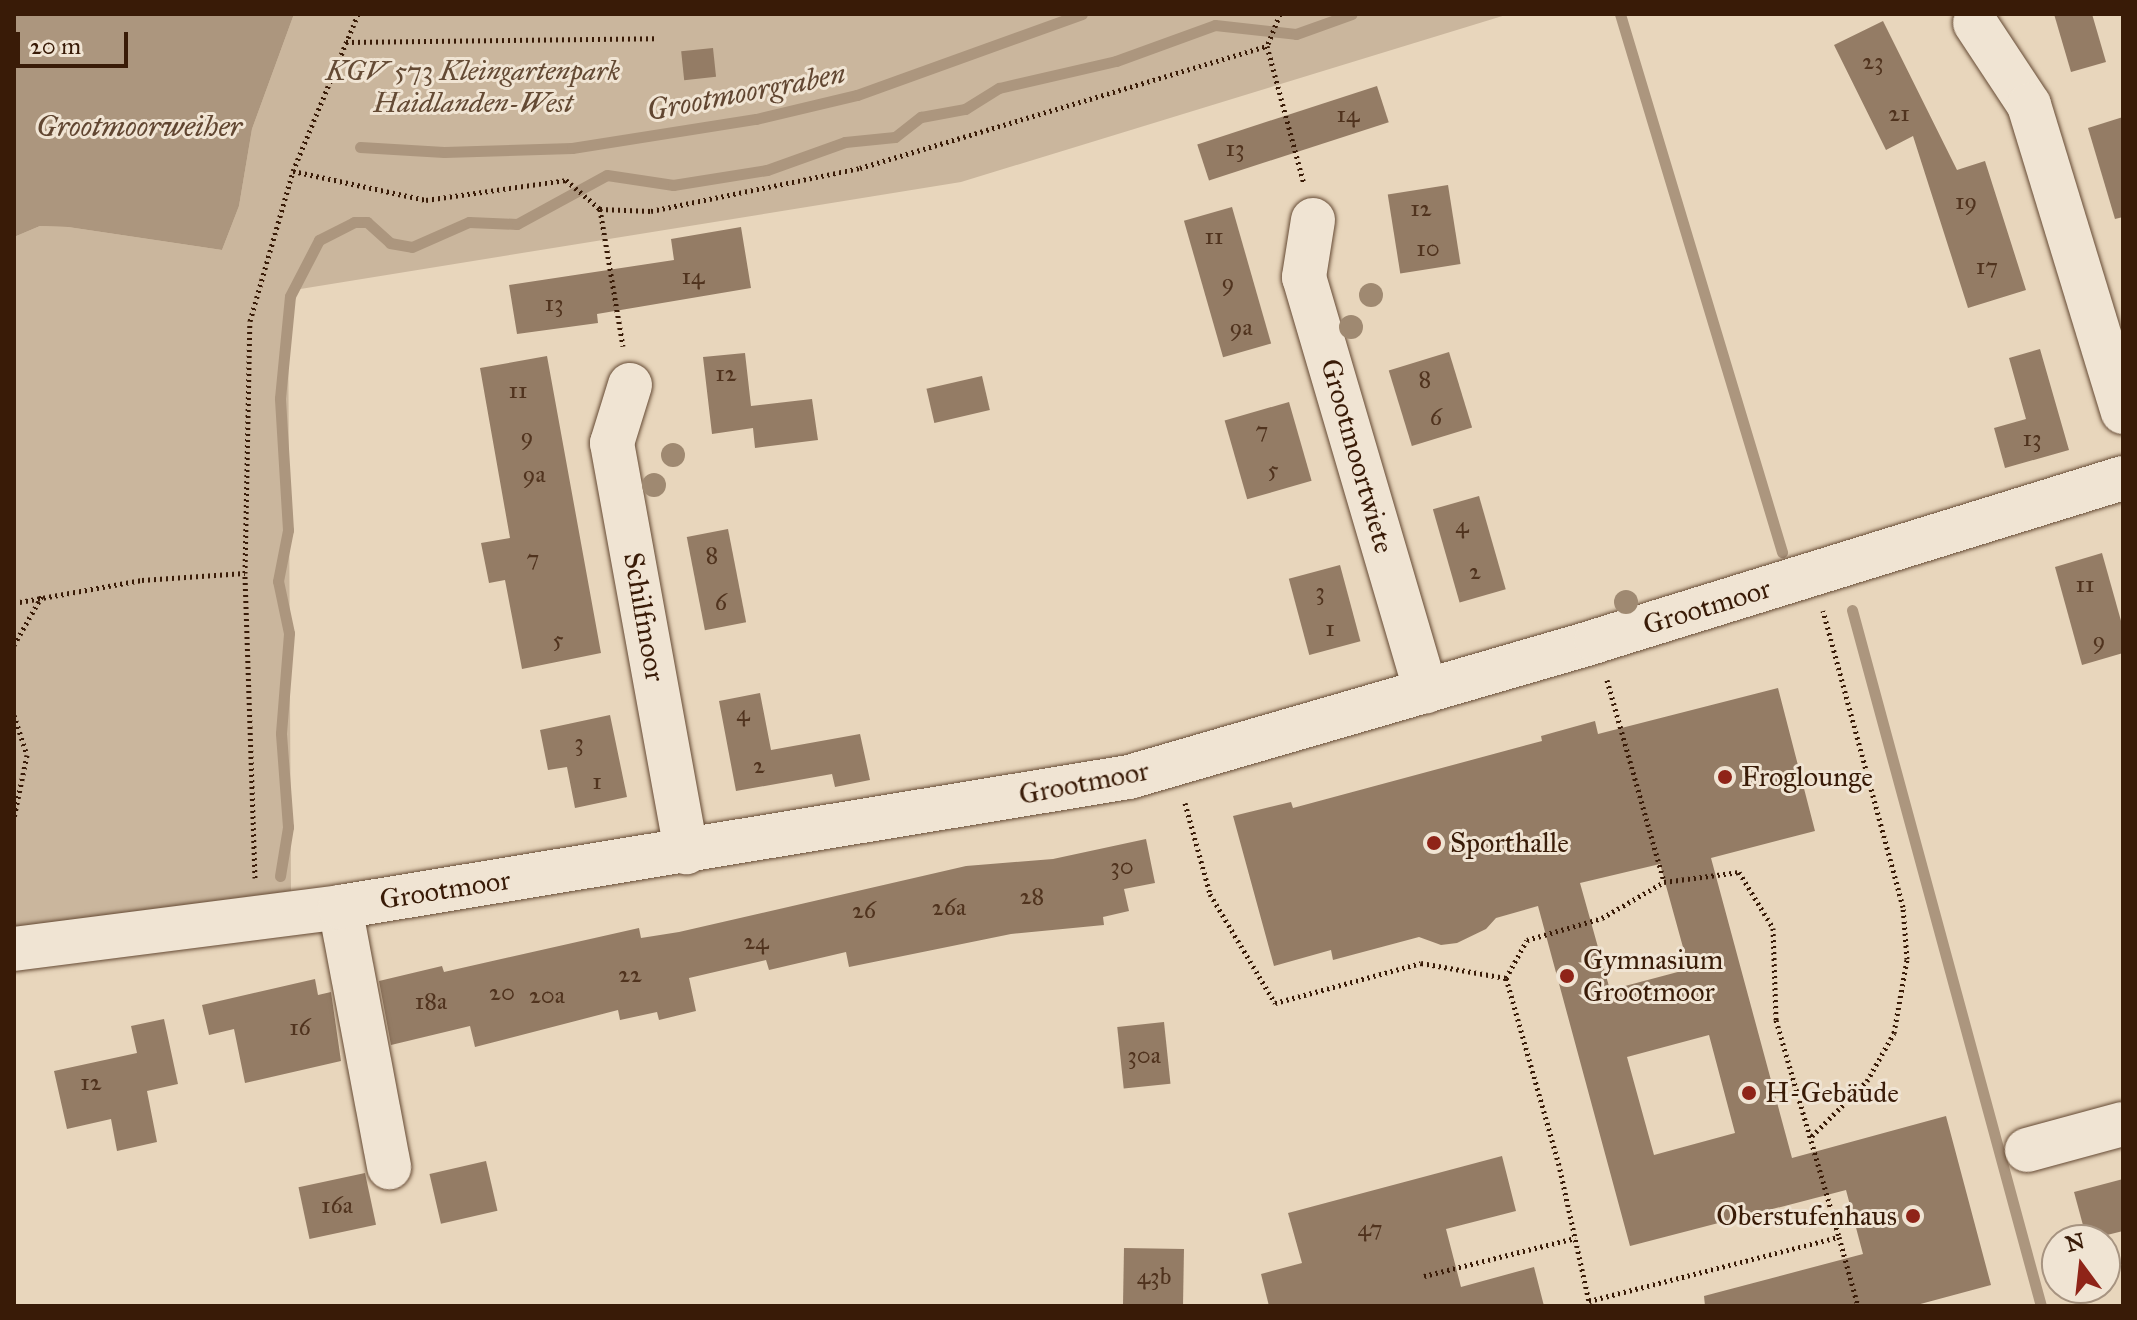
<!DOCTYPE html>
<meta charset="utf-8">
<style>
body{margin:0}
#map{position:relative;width:2137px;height:1320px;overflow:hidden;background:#e8d6bc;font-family:"IM FELL Great Primer",serif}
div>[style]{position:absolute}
.green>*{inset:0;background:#cab69d}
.water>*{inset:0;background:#ac967e}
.stream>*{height:11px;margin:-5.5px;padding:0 5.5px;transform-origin:5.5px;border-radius:5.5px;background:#ac967e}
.building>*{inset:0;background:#947c65;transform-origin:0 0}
.path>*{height:5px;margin-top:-2.5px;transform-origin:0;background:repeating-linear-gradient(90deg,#391b07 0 2px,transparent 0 6px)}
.roads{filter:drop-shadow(0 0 2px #654a34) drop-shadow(0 0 2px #654a34)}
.minor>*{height:44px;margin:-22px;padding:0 22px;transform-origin:22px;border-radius:22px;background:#f0e4d3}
.trees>*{width:24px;height:24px;margin:-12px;border-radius:50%;background:#9f8971}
.dots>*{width:22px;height:22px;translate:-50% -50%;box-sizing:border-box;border:4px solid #f0e4d3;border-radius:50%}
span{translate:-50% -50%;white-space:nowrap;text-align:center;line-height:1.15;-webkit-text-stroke:6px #f0e4d3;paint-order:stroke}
.number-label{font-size:24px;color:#50331e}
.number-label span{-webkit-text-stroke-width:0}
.park-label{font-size:28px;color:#644a34;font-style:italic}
.street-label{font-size:28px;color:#391b07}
.poi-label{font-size:28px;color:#391b07}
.left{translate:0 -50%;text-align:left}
.right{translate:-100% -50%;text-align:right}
.water-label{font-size:30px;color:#614631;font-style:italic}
.frame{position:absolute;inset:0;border:16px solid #391b07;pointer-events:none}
.north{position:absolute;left:2041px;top:1224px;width:80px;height:80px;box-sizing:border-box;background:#f0e4d3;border:2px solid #a79481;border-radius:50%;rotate:345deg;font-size:22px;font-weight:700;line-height:32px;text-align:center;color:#391b07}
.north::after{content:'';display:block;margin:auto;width:28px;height:36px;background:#8f2418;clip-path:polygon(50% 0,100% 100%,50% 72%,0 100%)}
.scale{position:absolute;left:16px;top:32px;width:112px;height:36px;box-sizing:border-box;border:4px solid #391b07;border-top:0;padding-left:10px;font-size:24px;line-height:28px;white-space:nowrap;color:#391b07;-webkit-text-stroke:6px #f0e4d3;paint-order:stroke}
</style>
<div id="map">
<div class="green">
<i style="clip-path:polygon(294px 14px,1509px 14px,961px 182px,288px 291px,291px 891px,14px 927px,14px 237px,40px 226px,68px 227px,222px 250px,239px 206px,252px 129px)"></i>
</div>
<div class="water">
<i style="clip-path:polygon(14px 14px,294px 14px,252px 129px,239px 206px,222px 250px,68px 227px,40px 226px,14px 237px)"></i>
</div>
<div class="stream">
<i style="left:1620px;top:14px;width:562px;rotate:73.24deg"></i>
<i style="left:360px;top:147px;width:84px;rotate:3.4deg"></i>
<i style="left:444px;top:152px;width:128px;rotate:-1.8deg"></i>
<i style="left:572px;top:148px;width:186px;rotate:-9deg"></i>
<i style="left:756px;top:119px;width:104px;rotate:-13.4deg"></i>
<i style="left:857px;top:95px;width:239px;rotate:-19.8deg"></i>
<i style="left:1852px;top:610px;width:721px;rotate:74.81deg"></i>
<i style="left:280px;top:876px;width:50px;rotate:-80.7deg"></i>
<i style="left:288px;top:827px;width:94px;rotate:-94.3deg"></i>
<i style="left:281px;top:733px;width:100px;rotate:-85.4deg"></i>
<i style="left:289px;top:633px;width:53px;rotate:-101.9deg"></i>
<i style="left:278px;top:581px;width:52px;rotate:-78.9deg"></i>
<i style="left:288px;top:530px;width:132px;rotate:-93.5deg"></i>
<i style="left:280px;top:398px;width:102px;rotate:-84.4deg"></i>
<i style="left:290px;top:296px;width:63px;rotate:-62.6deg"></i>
<i style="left:319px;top:240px;width:39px;rotate:-27deg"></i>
<i style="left:354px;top:222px;width:13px"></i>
<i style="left:367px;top:222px;width:31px;rotate:42deg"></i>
<i style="left:390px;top:243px;width:22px;rotate:10deg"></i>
<i style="left:412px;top:247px;width:62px;rotate:-23.7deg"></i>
<i style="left:469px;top:222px;width:48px;rotate:2.4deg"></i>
<i style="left:517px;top:224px;width:102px;rotate:-28.6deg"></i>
<i style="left:607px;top:175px;width:67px;rotate:8.6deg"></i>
<i style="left:673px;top:185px;width:95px;rotate:-9.1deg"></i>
<i style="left:767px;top:170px;width:83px;rotate:-19.7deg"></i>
<i style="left:845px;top:142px;width:50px;rotate:-5.7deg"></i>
<i style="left:895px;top:137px;width:33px;rotate:-38deg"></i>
<i style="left:921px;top:117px;width:45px;rotate:-10.3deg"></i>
<i style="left:965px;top:109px;width:40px;rotate:-32deg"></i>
<i style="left:999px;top:88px;width:120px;rotate:-13deg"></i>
<i style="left:1116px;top:61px;width:105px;rotate:-20deg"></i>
<i style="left:1215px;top:25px;width:81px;rotate:6.3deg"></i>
<i style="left:1296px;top:34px;width:59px;rotate:-19.7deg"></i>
</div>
<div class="building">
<i style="clip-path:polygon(2054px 14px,2092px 14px,2106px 62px,2071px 72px)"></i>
<i style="clip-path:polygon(1883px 21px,1957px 170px,1985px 161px,2026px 290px,1968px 308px,1913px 136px,1886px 150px,1834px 45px)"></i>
<i style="left:713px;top:48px;width:29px;height:32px;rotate:84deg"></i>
<i style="left:1377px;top:86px;width:38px;height:189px;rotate:72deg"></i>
<i style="clip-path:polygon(2123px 117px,2123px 217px,2115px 219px,2088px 128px)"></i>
<i style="left:1448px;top:185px;width:80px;height:61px;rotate:81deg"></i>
<i style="left:1232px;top:207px;width:142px;height:50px;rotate:74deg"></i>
<i style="clip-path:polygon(741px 227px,751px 288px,597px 314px,598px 323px,517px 334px,509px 285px,674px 260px,671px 239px)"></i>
<i style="clip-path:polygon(2040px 349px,2069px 450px,2005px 468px,1994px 428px,2026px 419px,2009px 358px)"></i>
<i style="left:1449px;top:352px;width:79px;height:63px;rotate:73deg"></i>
<i style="clip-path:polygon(745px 353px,751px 406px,812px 399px,818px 440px,755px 448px,753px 428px,712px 434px,703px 357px)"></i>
<i style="clip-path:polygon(547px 356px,601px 653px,522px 669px,505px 580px,489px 583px,481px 543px,510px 538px,480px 368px)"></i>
<i style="left:982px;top:376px;width:35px;height:57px;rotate:77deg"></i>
<i style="left:1289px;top:402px;width:82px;height:67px;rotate:74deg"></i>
<i style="left:1479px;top:496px;width:97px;height:48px;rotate:74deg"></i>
<i style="left:728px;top:529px;width:95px;height:42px;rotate:79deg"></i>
<i style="clip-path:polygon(2102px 553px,2123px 628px,2123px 653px,2082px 665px,2055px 567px)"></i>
<i style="left:1340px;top:565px;width:79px;height:53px;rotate:75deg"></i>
<i style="clip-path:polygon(evenodd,1778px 688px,1815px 831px,1711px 858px,1792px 1158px,1946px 1116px,1991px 1285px,1913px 1306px,1705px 1306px,1704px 1296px,1863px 1254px,1846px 1190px,1630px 1246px,1538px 906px,1496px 918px,1486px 929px,1457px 943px,1441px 945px,1419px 937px,1333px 960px,1331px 950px,1274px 966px,1233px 816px,1291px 802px,1293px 808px,1542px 741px,1541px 736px,1595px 721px,1598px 734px,1778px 688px,1660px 864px,1689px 969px,1610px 990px,1580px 883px,1660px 864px,1778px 688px,1709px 1035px,1735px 1133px,1654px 1155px,1627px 1057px,1709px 1035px)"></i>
<i style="clip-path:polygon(760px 693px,771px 750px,860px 734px,870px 780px,835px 787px,832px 774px,736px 791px,719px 701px)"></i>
<i style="clip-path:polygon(610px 715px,627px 797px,575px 808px,567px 767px,548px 770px,540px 730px)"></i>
<i style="clip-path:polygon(1146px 839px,1155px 883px,1124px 889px,1129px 911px,1103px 917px,1104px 925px,1011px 934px,849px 967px,846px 952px,769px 970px,766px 960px,689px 978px,696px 1011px,659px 1020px,657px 1012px,620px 1020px,618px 1010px,475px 1047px,470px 1026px,391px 1045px,379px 981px,442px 966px,444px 972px,639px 928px,641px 938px,679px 932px,966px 866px,1053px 859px)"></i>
<i style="clip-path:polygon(315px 979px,318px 995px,331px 992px,341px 1061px,245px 1083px,234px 1029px,209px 1035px,202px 1005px)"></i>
<i style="clip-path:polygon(164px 1019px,178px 1084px,147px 1091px,157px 1142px,117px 1151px,111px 1119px,67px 1129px,54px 1071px,137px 1053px,131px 1026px)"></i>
<i style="left:1164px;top:1022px;width:62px;height:47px;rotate:84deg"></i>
<i style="clip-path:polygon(1502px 1156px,1516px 1211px,1446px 1229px,1461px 1287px,1534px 1267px,1544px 1306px,1269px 1306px,1261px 1274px,1302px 1263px,1288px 1213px)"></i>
<i style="left:486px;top:1161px;width:51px;height:58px;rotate:77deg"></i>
<i style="left:365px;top:1173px;width:53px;height:68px;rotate:78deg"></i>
<i style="clip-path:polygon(2123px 1179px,2123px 1231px,2087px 1240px,2074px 1192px)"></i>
<i style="left:1124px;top:1248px;width:60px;height:58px;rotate:1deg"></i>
</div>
<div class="path">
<i style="left:1280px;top:14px;width:35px;rotate:112deg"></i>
<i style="left:1267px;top:46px;width:143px;rotate:75deg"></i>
<i style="left:346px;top:42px;width:312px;rotate:-0.7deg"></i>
<i style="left:293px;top:171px;width:136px;rotate:12.3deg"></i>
<i style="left:426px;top:200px;width:141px;rotate:-8.1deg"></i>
<i style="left:566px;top:180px;width:45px;rotate:40.5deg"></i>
<i style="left:600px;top:209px;width:51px;rotate:2.2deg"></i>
<i style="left:651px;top:211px;width:213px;rotate:-11.6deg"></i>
<i style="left:860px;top:168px;width:425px;rotate:-16.7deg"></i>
<i style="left:600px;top:209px;width:139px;rotate:80.5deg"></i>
<i style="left:14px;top:603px;width:130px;rotate:-10.2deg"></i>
<i style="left:142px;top:580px;width:103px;rotate:-3.9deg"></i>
<i style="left:14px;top:645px;width:56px;rotate:-60.3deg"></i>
<i style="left:1607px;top:680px;width:210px;rotate:74.2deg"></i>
<i style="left:1664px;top:882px;width:76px;rotate:-7.6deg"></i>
<i style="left:1739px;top:872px;width:66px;rotate:58.7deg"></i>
<i style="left:1773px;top:928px;width:92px;rotate:88.1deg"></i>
<i style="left:1776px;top:1020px;width:226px;rotate:73.8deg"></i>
<i style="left:14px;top:715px;width:42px;rotate:72deg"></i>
<i style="left:27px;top:755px;width:64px;rotate:101.7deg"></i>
<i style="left:1185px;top:803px;width:94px;rotate:74.6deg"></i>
<i style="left:1210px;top:894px;width:127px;rotate:59.2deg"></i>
<i style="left:1275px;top:1003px;width:151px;rotate:-15.3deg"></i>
<i style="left:1421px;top:963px;width:86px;rotate:10deg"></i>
<i style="left:255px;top:878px;width:305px;rotate:-91.9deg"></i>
<i style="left:245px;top:573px;width:252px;rotate:-88.9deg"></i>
<i style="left:250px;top:321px;width:156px;rotate:-74deg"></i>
<i style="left:293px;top:171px;width:170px;rotate:-67.5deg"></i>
<i style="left:1812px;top:1136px;width:78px;rotate:-45deg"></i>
<i style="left:1867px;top:1081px;width:55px;rotate:-60.6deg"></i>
<i style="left:1894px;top:1033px;width:75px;rotate:-80deg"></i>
<i style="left:1907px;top:959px;width:52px;rotate:-94.4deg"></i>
<i style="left:1903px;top:907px;width:307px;rotate:-105.1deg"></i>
<i style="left:1424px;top:1276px;width:156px;rotate:-14.1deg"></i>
<i style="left:1589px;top:1301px;width:258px;rotate:-14.4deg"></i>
<i style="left:1839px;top:1237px;width:72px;rotate:74.6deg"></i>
<i style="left:1590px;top:1306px;width:144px;rotate:-102.4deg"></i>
<i style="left:1559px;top:1165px;width:194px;rotate:-105.8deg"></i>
<i style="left:1506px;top:978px;width:43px;rotate:-61.1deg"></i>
<i style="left:1527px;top:940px;width:78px;rotate:-16.3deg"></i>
<i style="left:1602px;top:918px;width:72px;rotate:-30.1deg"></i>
</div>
<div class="roads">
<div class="minor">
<i style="left:1975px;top:23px;width:98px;rotate:56.6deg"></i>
<i style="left:2029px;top:105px;width:321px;rotate:73deg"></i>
<i style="left:1313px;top:220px;width:58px;rotate:99deg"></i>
<i style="left:1304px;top:277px;width:432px;rotate:73.6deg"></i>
<i style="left:630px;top:385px;width:61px;rotate:107.2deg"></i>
<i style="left:612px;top:443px;width:416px;rotate:79.7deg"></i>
<i style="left:340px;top:907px;width:265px;rotate:79.3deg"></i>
<i style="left:14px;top:949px;width:329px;rotate:-7.3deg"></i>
<i style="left:340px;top:907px;width:800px;rotate:-9.36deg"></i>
<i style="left:1129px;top:777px;width:486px;rotate:-16.2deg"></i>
<i style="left:1596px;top:641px;width:552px;rotate:-17.19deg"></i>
<i style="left:2027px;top:1150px;width:99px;rotate:-15.2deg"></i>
</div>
</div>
<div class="trees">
<i style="left:1371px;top:295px"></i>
<i style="left:1351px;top:327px"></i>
<i style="left:673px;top:455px"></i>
<i style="left:654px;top:485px"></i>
<i style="left:1626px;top:602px"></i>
</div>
<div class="dots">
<i style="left:1725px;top:777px;background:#8f2418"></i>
<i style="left:1434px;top:843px;background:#8f2418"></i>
<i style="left:1567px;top:976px;background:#8f2418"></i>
<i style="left:1749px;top:1093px;background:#8f2418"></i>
<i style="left:1913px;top:1216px;background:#8f2418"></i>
</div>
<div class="number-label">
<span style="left:1873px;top:62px">23</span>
<span style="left:1899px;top:114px">21</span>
<span style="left:1348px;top:115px">14</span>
<span style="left:1235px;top:149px">13</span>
<span style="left:1966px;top:202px">19</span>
<span style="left:1421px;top:209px">12</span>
<span style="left:1214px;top:237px">11</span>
<span style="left:1428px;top:249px">10</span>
<span style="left:1987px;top:267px">17</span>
<span style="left:693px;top:277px">14</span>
<span style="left:1228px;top:283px">9</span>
<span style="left:554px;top:304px">13</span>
<span style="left:1241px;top:328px">9a</span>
<span style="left:726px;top:374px">12</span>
<span style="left:1425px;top:380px">8</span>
<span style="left:518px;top:391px">11</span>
<span style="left:1436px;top:418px">6</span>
<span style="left:1262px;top:431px">7</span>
<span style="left:527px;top:437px">9</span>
<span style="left:2032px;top:439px">13</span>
<span style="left:1273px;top:470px">5</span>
<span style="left:534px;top:475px">9a</span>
<span style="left:1462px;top:526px">4</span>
<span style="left:712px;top:556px">8</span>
<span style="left:533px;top:559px">7</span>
<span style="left:1475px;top:572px">2</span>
<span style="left:2085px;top:585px">11</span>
<span style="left:1320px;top:592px">3</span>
<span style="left:721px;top:603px">6</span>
<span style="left:1330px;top:629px">1</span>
<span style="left:558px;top:640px">5</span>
<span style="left:2099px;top:641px">9</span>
<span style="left:743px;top:714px">4</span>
<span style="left:579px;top:743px">3</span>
<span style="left:759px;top:766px">2</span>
<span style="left:597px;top:782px">1</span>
<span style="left:1122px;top:867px">30</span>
<span style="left:1032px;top:897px">28</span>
<span style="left:949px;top:908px">26a</span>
<span style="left:864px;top:911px">26</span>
<span style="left:756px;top:942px">24</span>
<span style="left:630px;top:975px">22</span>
<span style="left:502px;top:993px">20</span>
<span style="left:547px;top:996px">20a</span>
<span style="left:431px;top:1002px">18a</span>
<span style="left:300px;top:1028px">16</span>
<span style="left:1144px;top:1056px">30a</span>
<span style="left:91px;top:1083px">12</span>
<span style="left:337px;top:1206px">16a</span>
<span style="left:1370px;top:1229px">47</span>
<span style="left:1154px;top:1277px">43b</span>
</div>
<div class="park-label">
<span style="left:473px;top:87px">KGV 573 Kleingartenpark<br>Haidlanden-West</span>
</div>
<div class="street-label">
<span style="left:1357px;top:456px;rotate:74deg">Grootmoortwiete</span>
<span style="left:1707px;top:607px;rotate:-17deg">Grootmoor</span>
<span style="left:644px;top:617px;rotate:80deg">Schilfmoor</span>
<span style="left:1084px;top:783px;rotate:-11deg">Grootmoor</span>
<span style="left:445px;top:890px;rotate:-9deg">Grootmoor</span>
</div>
<div class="poi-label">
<span class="left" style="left:1741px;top:777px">Froglounge</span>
<span class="left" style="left:1450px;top:843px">Sporthalle</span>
<span class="left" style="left:1583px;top:976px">Gymnasium<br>Grootmoor</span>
<span class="left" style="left:1765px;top:1093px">H-Gebäude</span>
<span class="right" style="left:1897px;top:1216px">Oberstufenhaus</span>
</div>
<div class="water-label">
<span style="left:746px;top:92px;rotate:-11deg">Grootmoorgraben</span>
<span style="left:139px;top:126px">Grootmoorweiher</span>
</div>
<div class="frame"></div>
<div class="north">N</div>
<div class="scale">20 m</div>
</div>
